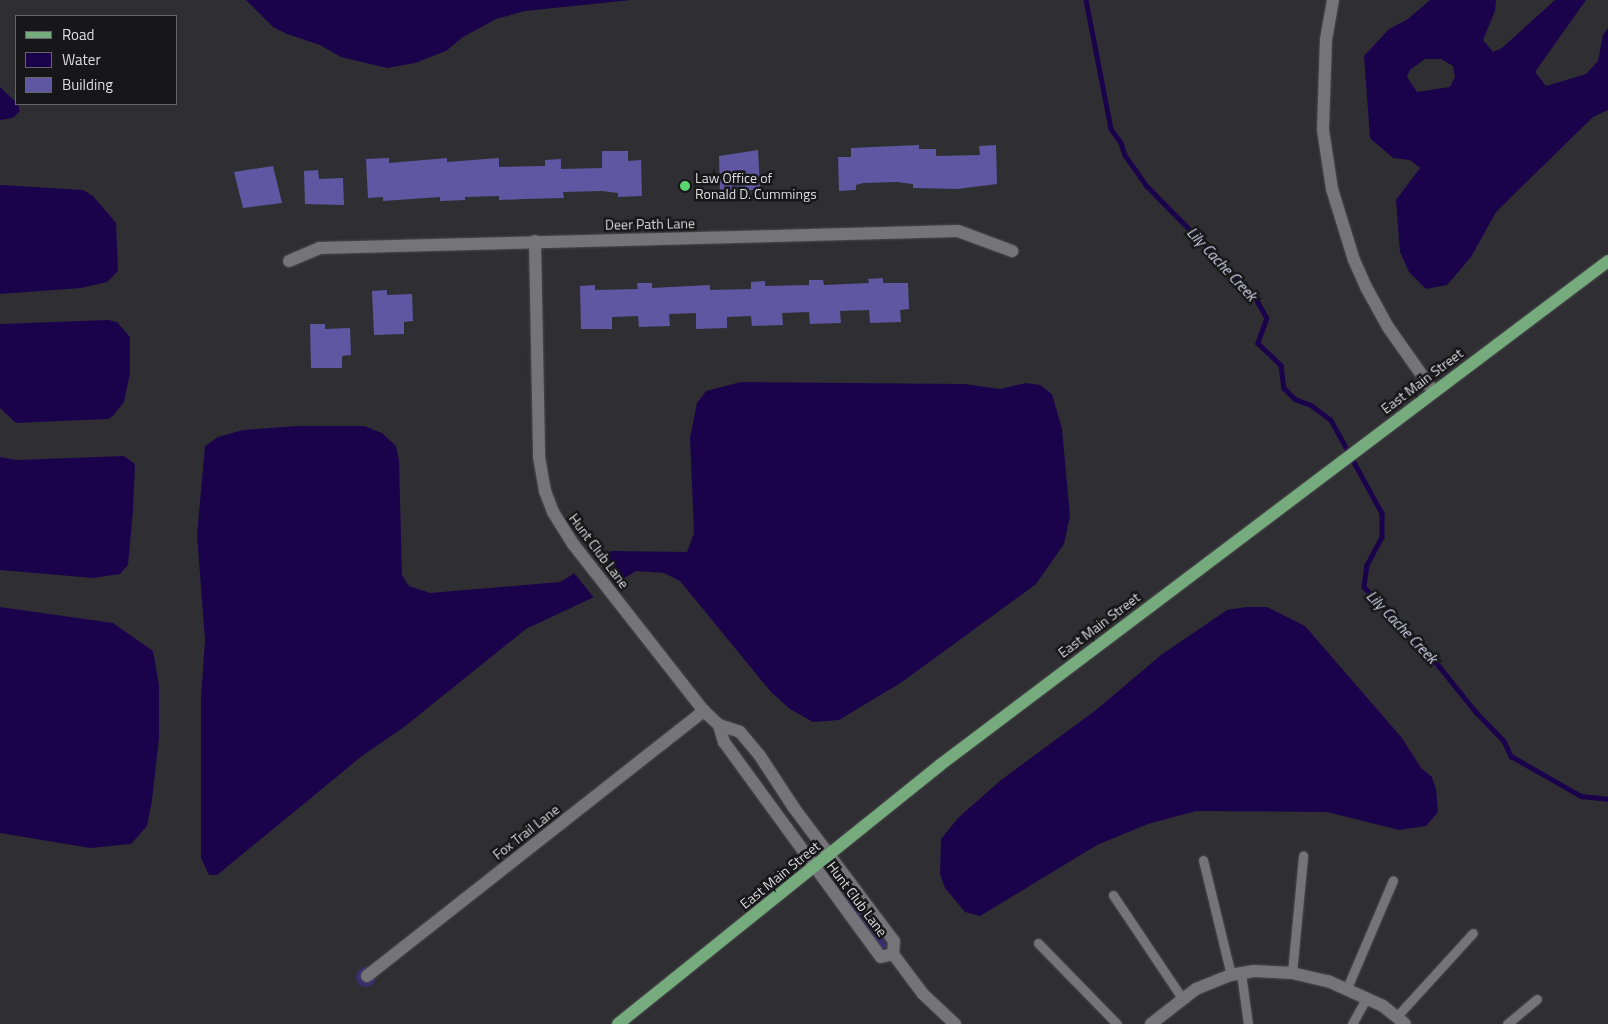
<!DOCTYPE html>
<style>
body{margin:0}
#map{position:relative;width:1608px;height:1024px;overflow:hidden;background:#2f2f33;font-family:"Titillium Web",sans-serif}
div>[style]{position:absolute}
.green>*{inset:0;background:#392e70}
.round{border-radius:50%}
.water>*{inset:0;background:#1b034c}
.pier>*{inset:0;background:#2f2f33}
.stream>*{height:4.5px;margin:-2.25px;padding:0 2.25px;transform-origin:2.25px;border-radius:2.25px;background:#1b034c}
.building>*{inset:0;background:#6057a3}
.roads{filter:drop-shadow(0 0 1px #4a4a4e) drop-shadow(0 0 1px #4a4a4e)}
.service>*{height:9px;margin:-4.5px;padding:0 4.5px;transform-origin:4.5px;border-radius:4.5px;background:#747479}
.minor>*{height:12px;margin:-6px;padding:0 6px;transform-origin:6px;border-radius:6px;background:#747479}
.tertiary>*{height:12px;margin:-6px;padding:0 6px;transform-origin:6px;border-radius:6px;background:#747479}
.primary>*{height:12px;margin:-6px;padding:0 6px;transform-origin:6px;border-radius:6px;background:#75ab7d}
.dots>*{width:14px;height:14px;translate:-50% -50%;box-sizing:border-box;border:2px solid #171719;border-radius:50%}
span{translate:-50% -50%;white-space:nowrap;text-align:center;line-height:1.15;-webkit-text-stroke:5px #171719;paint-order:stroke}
.poi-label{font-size:14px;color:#dddde0}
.left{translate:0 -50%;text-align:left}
.street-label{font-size:14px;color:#dddde0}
.water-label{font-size:15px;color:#dadaf0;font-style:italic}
.legend{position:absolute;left:15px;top:15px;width:162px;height:90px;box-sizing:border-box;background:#171719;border:1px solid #666669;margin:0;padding:6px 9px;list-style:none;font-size:15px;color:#dddde0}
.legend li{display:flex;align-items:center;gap:10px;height:25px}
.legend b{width:25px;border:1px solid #666669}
</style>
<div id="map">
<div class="green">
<i style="clip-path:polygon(848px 896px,886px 943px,887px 947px,882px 949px,845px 897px)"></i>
<i class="round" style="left:356px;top:967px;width:20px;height:20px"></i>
</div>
<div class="water">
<i style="clip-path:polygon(246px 0,631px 0,525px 11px,496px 19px,463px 37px,446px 51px,415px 63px,387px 68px,341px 57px,320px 45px,287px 34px,273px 27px)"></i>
<i style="clip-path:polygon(evenodd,1430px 0,1496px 0,1495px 11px,1483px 40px,1493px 52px,1502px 48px,1555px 0,1586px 0,1535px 72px,1546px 86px,1586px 74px,1598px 61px,1603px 35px,1608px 28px,1608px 110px,1593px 117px,1496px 212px,1471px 257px,1447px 285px,1426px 289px,1409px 272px,1400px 252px,1396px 200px,1420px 168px,1410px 160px,1393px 158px,1370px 138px,1364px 56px,1389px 29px,1408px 19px,1430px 0,1425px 59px,1441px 59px,1453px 66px,1455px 77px,1450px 87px,1417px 92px,1407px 77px,1410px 70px,1425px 59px)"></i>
<i style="clip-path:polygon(0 87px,18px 104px,20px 111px,13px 118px,0 120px)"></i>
<i style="clip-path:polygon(0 185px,83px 190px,93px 196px,116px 223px,118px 271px,107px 282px,81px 288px,0 294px)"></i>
<i style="clip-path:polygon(108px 320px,117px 322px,130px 337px,130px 373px,124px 402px,113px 416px,108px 419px,16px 423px,0 408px,0 324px)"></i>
<i style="clip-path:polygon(741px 382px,964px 384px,1000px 389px,1026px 383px,1040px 385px,1052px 394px,1062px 429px,1070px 516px,1064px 544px,1036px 584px,902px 682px,839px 720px,813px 722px,790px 709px,771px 692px,680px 581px,664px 573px,636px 571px,594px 597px,526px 629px,404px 727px,362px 756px,217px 875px,209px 875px,201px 858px,201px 699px,205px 640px,197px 535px,205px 446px,218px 437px,243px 430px,296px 426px,364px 426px,382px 433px,396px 446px,399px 460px,402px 575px,409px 586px,430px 593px,560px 582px,611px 551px,687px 552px,694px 533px,690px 438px,697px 403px,706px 391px)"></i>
<i style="clip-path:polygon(124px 456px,135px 464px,133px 511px,128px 565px,120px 574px,93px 578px,0 570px,0 457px,16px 460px)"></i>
<i style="clip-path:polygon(0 607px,113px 623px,153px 651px,159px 685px,159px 738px,152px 800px,147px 826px,131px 844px,90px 848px,0 833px)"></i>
<i style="clip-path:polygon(1247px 607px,1267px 607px,1305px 626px,1402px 738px,1421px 768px,1432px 777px,1436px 789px,1438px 812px,1426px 826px,1399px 830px,1327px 812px,1196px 811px,1148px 824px,1097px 845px,980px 916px,965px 912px,945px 888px,940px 874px,941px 839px,959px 817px,1001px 780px,1096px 710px,1161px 655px,1227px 610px)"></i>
</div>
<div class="pier">
<i style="clip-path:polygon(604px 553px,625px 580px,595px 599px,574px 573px)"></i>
</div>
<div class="stream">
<i style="left:1086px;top:0;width:131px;rotate:79deg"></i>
<i style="left:1111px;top:129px;width:17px;rotate:54deg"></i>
<i style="left:1121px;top:143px;width:13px;rotate:72deg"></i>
<i style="left:1125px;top:155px;width:38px;rotate:55deg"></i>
<i style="left:1147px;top:186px;width:153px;rotate:45.5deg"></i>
<i style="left:1254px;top:295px;width:26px;rotate:61deg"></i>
<i style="left:1267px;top:318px;width:27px;rotate:110deg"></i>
<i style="left:1258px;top:343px;width:32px;rotate:44deg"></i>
<i style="left:1281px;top:365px;width:23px;rotate:83deg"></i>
<i style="left:1284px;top:388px;width:16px;rotate:45deg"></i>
<i style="left:1295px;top:399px;width:17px;rotate:21deg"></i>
<i style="left:1311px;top:405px;width:25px;rotate:37deg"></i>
<i style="left:1331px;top:420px;width:106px;rotate:61.3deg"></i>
<i style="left:1382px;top:513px;width:24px;rotate:90deg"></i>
<i style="left:1382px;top:537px;width:32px;rotate:118deg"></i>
<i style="left:1367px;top:565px;width:22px;rotate:98deg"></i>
<i style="left:1364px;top:587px;width:88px;rotate:45.5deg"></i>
<i style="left:1426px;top:650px;width:80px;rotate:51.1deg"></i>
<i style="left:1476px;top:712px;width:40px;rotate:46deg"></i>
<i style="left:1504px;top:741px;width:17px;rotate:65deg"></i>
<i style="left:1511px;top:756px;width:81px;rotate:29.7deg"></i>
<i style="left:1581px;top:796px;width:27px;rotate:6deg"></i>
</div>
<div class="building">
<i style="clip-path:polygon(919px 145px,919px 149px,936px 149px,936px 156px,980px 155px,979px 146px,996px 145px,997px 184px,957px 189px,913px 188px,913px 184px,897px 182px,863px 183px,856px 185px,856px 190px,839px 191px,838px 157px,851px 157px,851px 148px)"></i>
<i style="clip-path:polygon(758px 150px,760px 189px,720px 194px,719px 156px)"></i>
<i style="clip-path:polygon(602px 151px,628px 151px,628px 161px,641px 160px,642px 196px,618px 197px,618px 193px,602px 191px,563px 192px,564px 198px,524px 199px,499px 200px,499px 196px,465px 197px,465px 200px,440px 201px,440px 197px,383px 201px,383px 197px,368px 198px,366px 159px,389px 158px,389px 163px,447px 158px,447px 162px,499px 158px,499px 167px,545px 166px,545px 160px,561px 159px,561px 169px,602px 168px)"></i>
<i style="clip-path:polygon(273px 166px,282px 203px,243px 208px,234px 172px)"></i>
<i style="clip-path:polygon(318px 170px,319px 179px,343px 178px,344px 205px,305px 204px,304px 171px)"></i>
<i style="clip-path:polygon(883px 278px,883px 283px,908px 283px,909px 309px,900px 310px,901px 322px,870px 323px,869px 310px,840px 311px,841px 323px,810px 324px,809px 312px,782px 313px,783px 325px,752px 326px,751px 316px,727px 317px,727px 328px,696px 329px,696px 313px,669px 314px,670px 326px,639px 327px,638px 316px,612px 317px,612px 329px,581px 329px,580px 286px,595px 285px,595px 290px,638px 289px,637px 283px,652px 283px,652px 288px,710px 285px,710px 290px,751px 289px,751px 282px,765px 281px,765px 286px,809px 285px,809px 280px,823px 280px,824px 285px,869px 283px,868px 279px)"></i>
<i style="clip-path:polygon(387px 290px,387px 295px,412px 294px,413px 321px,404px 322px,404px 334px,374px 335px,372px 291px)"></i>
<i style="clip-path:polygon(310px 324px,325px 324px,325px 329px,350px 328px,351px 355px,342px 356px,342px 368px,311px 368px)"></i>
</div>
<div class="roads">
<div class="service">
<i style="left:1203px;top:860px;width:118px;rotate:76.3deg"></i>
<i style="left:1113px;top:895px;width:124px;rotate:56.2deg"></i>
<i style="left:1038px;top:943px;width:113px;rotate:45.7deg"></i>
<i style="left:1241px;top:973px;width:51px;rotate:82.2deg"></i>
<i style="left:1292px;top:973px;width:118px;rotate:-84.6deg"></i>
<i style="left:1347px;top:988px;width:117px;rotate:-66.9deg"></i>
<i style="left:1398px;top:1015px;width:111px;rotate:-47.6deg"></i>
<i style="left:1352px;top:1024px;width:31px;rotate:-61deg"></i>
<i style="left:1507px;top:1024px;width:39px;rotate:-40deg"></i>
</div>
<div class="minor">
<i style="left:535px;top:241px;width:216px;rotate:88.9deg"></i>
<i style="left:539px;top:457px;width:35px;rotate:80deg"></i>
<i style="left:545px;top:491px;width:22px;rotate:69deg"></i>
<i style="left:553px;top:512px;width:38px;rotate:58deg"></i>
<i style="left:573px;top:544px;width:212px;rotate:51.9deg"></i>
<i style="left:704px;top:711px;width:21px;rotate:43deg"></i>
<i style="left:719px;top:725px;width:22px;rotate:18deg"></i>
<i style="left:740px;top:732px;width:31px;rotate:50deg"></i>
<i style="left:760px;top:756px;width:62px;rotate:56.8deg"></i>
<i style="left:794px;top:808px;width:166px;rotate:53.1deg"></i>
<i style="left:894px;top:941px;width:13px;rotate:94deg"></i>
<i style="left:893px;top:954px;width:50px;rotate:53.1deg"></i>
<i style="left:923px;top:994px;width:44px;rotate:43.2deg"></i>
<i style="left:289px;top:261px;width:33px;rotate:-23deg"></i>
<i style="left:319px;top:248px;width:639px;rotate:-1.52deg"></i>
<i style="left:958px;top:231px;width:58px;rotate:20.3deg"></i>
<i style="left:719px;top:725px;width:18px;rotate:74deg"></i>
<i style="left:724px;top:742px;width:266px;rotate:53.9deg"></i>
<i style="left:881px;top:957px;width:12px;rotate:-14deg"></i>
<i style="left:367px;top:976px;width:429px;rotate:-38.2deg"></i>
<i style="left:1151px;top:1024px;width:57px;rotate:-37.9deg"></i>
<i style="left:1196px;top:989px;width:38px;rotate:-22deg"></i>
<i style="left:1231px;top:975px;width:23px;rotate:-10deg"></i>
<i style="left:1254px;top:971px;width:38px;rotate:3deg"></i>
<i style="left:1292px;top:973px;width:37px;rotate:13deg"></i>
<i style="left:1328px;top:981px;width:60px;rotate:24.4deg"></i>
<i style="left:1383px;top:1006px;width:28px;rotate:39deg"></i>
</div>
<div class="tertiary">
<i style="left:1333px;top:0;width:40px;rotate:100deg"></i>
<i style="left:1326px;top:39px;width:91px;rotate:91.9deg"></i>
<i style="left:1323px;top:130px;width:60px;rotate:81.3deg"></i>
<i style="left:1332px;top:189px;width:74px;rotate:72.8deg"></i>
<i style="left:1354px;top:260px;width:30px;rotate:66deg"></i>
<i style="left:1366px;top:287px;width:46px;rotate:61.2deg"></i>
<i style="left:1388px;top:327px;width:78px;rotate:54.9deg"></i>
</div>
<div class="primary">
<i style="left:618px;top:1024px;width:413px;rotate:-38.8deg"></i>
<i style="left:940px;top:765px;width:837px;rotate:-37.03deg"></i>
</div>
</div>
<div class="dots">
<i style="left:685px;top:186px;background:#5bd56e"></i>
</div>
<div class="poi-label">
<span class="left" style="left:695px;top:186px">Law Office of<br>Ronald D. Cummings</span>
</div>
<div class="street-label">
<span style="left:650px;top:224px;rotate:-1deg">Deer Path Lane</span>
<span style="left:1422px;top:381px;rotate:-37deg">East Main Street</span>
<span style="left:599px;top:551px;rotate:53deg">Hunt Club Lane</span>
<span style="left:1099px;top:625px;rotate:-37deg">East Main Street</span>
<span style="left:526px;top:832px;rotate:-38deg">Fox Trail Lane</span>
<span style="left:780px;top:875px;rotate:-39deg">East Main Street</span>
<span style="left:857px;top:899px;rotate:53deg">Hunt Club Lane</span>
</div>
<div class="water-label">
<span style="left:1222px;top:264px;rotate:47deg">Lily Cache Creek</span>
<span style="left:1402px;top:627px;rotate:46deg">Lily Cache Creek</span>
</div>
<ul class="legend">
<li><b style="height:6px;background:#75ab7d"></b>Road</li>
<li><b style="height:14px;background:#1b034c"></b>Water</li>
<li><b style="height:14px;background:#6057a3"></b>Building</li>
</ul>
</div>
